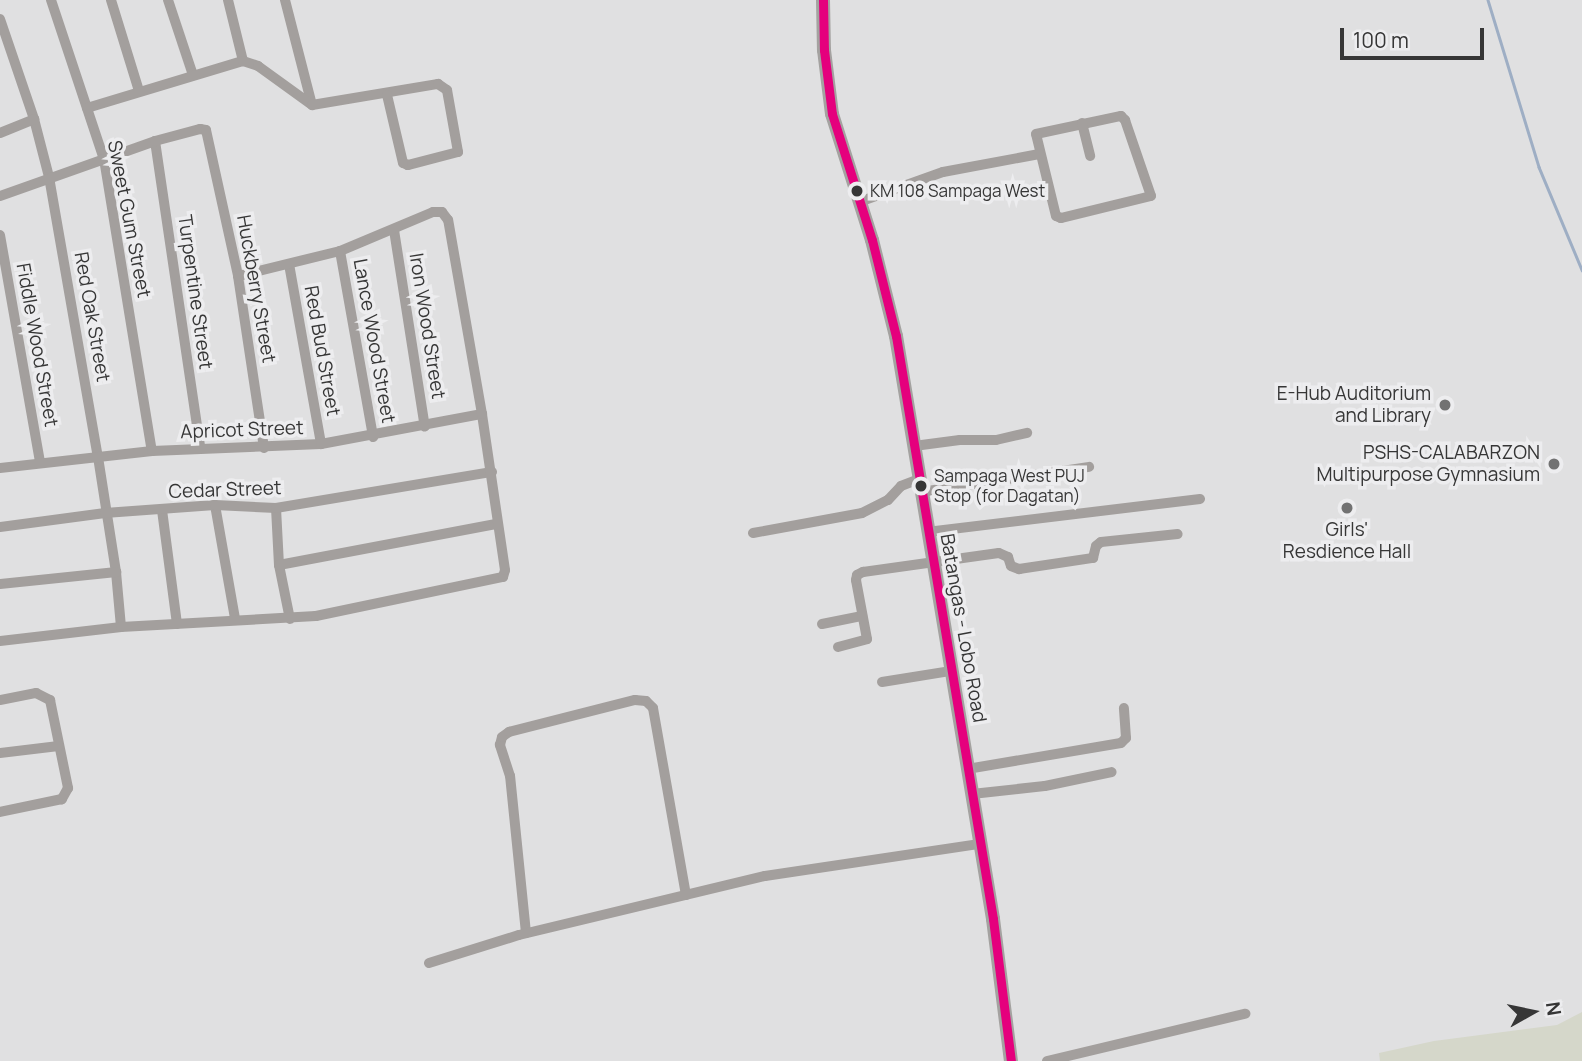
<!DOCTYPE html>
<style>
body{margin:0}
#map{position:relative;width:1582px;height:1061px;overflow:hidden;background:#e0e0e1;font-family:Manrope,sans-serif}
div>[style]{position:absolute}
.green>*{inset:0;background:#d5d7ca}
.stream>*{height:2.5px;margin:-1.25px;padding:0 1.25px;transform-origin:1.25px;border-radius:1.25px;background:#9eaec4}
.minor>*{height:10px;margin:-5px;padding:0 5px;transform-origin:5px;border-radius:5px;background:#a39f9d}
.major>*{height:14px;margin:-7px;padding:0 7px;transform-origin:7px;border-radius:7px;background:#a4a2a0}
.bus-1>*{height:9px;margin:-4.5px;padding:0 4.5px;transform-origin:4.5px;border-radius:4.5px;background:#e5007d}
.dots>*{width:19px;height:19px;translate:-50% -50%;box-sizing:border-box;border:4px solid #ededef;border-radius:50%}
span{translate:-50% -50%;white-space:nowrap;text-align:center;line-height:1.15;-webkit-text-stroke:7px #ededef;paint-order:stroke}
.bus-label{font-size:17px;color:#363636}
.left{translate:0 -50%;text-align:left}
.street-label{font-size:19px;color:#363636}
.poi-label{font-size:19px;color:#363636}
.right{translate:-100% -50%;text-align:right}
.north{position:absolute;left:1498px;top:977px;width:70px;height:70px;-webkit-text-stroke:5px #ededef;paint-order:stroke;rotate:81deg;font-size:19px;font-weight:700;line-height:28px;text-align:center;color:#363636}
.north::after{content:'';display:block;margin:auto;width:24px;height:32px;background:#363636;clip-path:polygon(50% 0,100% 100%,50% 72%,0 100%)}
.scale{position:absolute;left:1340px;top:28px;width:144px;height:32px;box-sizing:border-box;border:4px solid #363636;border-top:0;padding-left:9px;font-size:21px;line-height:24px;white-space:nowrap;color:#363636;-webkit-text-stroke:5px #ededef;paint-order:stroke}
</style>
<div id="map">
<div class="green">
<i style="clip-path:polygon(1582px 1012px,1582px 1061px,1380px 1061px,1379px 1053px,1434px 1041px,1557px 1025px)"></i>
</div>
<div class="stream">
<i style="left:1488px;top:0;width:175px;rotate:73deg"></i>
<i style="left:1539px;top:167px;width:112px;rotate:67.3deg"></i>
</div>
<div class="minor">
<i style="left:51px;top:0;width:168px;rotate:71.6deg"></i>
<i style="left:104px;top:159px;width:296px;rotate:80.7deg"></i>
<i style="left:111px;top:0;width:95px;rotate:72.9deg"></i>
<i style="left:168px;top:0;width:79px;rotate:71.6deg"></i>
<i style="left:228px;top:0;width:63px;rotate:76.2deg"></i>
<i style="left:285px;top:0;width:108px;rotate:75.6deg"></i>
<i style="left:0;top:19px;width:106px;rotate:71.2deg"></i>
<i style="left:34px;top:119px;width:60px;rotate:75.5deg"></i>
<i style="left:49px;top:177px;width:284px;rotate:80.1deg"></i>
<i style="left:98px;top:457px;width:116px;rotate:81.1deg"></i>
<i style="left:116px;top:572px;width:55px;rotate:84.8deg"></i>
<i style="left:87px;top:108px;width:163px;rotate:-16.8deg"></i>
<i style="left:243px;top:61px;width:16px;rotate:18deg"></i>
<i style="left:258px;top:66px;width:67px;rotate:35.8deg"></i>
<i style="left:312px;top:105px;width:128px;rotate:-9.5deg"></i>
<i style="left:438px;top:84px;width:11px;rotate:34deg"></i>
<i style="left:447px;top:90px;width:63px;rotate:79.9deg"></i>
<i style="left:458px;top:152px;width:52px;rotate:165.4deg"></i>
<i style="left:408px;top:165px;width:5px;rotate:-158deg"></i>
<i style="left:403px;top:163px;width:70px;rotate:-103.2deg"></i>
<i style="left:1121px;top:116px;width:6px;rotate:45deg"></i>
<i style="left:1125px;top:120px;width:80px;rotate:71.1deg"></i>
<i style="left:1151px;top:196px;width:93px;rotate:166.3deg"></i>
<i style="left:1061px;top:218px;width:5px;rotate:-158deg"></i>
<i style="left:1056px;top:216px;width:84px;rotate:-103.7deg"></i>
<i style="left:1036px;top:134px;width:87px;rotate:-12deg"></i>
<i style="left:1082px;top:123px;width:34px;rotate:76deg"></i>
<i style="left:0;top:133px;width:37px;rotate:-22deg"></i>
<i style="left:155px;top:141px;width:309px;rotate:81.6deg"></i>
<i style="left:0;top:196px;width:164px;rotate:-19.5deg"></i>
<i style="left:155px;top:141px;width:47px;rotate:-14.9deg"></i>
<i style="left:200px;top:129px;width:6px;rotate:9deg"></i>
<i style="left:206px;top:130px;width:149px;rotate:77.6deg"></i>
<i style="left:238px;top:276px;width:174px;rotate:81.4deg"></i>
<i style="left:859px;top:202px;width:89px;rotate:-19.7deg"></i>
<i style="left:943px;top:172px;width:98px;rotate:-10.6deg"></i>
<i style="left:394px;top:230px;width:199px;rotate:81.1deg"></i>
<i style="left:0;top:235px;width:230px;rotate:80deg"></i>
<i style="left:340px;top:251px;width:189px;rotate:79.9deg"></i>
<i style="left:289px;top:264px;width:183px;rotate:79.9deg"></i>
<i style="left:914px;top:446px;width:46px;rotate:-7.4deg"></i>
<i style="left:960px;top:440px;width:36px"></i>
<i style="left:996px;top:440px;width:32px;rotate:-13deg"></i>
<i style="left:0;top:468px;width:153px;rotate:-6.4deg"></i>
<i style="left:152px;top:451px;width:169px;rotate:-2.4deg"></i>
<i style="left:321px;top:444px;width:164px;rotate:-10.6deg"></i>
<i style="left:921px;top:492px;width:170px;rotate:-8.5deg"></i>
<i style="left:215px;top:505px;width:115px;rotate:80deg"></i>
<i style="left:276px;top:508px;width:57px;rotate:87deg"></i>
<i style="left:279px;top:565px;width:55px;rotate:78.5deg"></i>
<i style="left:162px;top:510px;width:115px;rotate:82.5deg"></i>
<i style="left:0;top:527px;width:106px;rotate:-7.6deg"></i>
<i style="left:105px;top:513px;width:110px;rotate:-4.2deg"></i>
<i style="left:215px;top:505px;width:61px;rotate:2.8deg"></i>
<i style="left:276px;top:508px;width:219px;rotate:-9.5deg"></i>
<i style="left:927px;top:532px;width:275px;rotate:-6.9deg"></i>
<i style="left:753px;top:533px;width:111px;rotate:-10.4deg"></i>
<i style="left:862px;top:513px;width:29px;rotate:-27deg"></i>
<i style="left:888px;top:500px;width:19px;rotate:-47deg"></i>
<i style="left:901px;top:486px;width:19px;rotate:-21deg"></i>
<i style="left:279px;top:565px;width:222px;rotate:-10.7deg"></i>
<i style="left:0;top:584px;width:117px;rotate:-5.9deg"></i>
<i style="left:822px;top:624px;width:41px;rotate:-11.3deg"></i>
<i style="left:0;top:641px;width:122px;rotate:-6.6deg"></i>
<i style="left:121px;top:627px;width:195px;rotate:-3.2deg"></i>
<i style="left:316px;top:616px;width:191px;rotate:-11.8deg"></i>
<i style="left:503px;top:577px;width:7px;rotate:-74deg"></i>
<i style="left:505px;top:570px;width:158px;rotate:-98.4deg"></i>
<i style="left:482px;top:414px;width:197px;rotate:-99.9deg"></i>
<i style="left:448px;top:220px;width:10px;rotate:-127deg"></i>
<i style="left:442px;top:212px;width:9px;rotate:180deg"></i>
<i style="left:433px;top:212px;width:101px;rotate:157.2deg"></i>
<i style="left:340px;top:251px;width:105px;rotate:166.2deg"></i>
<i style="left:838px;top:647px;width:30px;rotate:-15deg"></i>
<i style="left:867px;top:639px;width:60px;rotate:-100.6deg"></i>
<i style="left:856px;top:580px;width:5px;rotate:-79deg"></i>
<i style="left:857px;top:575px;width:7px;rotate:-27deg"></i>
<i style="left:863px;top:572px;width:137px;rotate:-8deg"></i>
<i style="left:999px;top:553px;width:10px;rotate:24deg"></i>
<i style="left:1008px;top:557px;width:9px;rotate:72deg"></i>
<i style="left:1011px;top:566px;width:9px;rotate:21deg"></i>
<i style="left:1019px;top:569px;width:75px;rotate:-8.5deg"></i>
<i style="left:1093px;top:558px;width:12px;rotate:-76deg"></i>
<i style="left:1096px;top:546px;width:6px;rotate:-39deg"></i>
<i style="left:1101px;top:542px;width:77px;rotate:-5.9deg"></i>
<i style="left:882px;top:682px;width:70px;rotate:-9.1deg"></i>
<i style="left:0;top:700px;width:37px;rotate:-11deg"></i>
<i style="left:36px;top:693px;width:16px;rotate:27deg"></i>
<i style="left:50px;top:700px;width:90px;rotate:78.4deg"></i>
<i style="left:68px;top:788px;width:13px;rotate:119deg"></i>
<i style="left:62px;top:799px;width:63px;rotate:168.2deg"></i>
<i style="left:0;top:753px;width:59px;rotate:-6.8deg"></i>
<i style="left:967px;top:769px;width:156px;rotate:-9.6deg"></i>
<i style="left:1121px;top:743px;width:7px;rotate:-45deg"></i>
<i style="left:1126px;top:738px;width:30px;rotate:-94deg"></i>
<i style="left:972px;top:794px;width:73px;rotate:-6.3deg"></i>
<i style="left:1045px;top:786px;width:68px;rotate:-11.8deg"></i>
<i style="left:526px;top:933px;width:158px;rotate:-95.8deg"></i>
<i style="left:510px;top:776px;width:33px;rotate:-108deg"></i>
<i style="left:500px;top:745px;width:8px;rotate:-76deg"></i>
<i style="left:502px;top:737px;width:9px;rotate:-36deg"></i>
<i style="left:509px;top:732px;width:130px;rotate:-14.3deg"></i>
<i style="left:635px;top:700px;width:11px;rotate:5deg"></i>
<i style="left:646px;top:701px;width:10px;rotate:45deg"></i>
<i style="left:653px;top:708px;width:190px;rotate:80deg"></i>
<i style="left:429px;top:963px;width:94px;rotate:-17.3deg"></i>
<i style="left:519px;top:935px;width:253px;rotate:-13.5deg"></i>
<i style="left:765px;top:876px;width:217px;rotate:-8.5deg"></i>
<i style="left:1047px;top:1061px;width:204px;rotate:-13.4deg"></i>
</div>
<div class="major">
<i style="left:823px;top:0;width:50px;rotate:88.9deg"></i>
<i style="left:824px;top:50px;width:64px;rotate:82.9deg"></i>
<i style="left:832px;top:114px;width:132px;rotate:72.4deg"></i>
<i style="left:872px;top:240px;width:99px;rotate:76deg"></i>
<i style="left:896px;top:336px;width:591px;rotate:80.55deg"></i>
<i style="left:993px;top:919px;width:143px;rotate:82.8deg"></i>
</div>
<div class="bus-1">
<i style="left:823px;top:0;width:50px;rotate:88.9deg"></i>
<i style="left:824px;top:50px;width:64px;rotate:82.9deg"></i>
<i style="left:832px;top:114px;width:132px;rotate:72.4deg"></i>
<i style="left:872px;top:240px;width:99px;rotate:76deg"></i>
<i style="left:896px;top:336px;width:591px;rotate:80.55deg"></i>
<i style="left:993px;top:919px;width:143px;rotate:82.8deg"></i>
</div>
<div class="dots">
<i style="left:857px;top:191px;background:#363636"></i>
<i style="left:1445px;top:405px;background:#727272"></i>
<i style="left:1554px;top:464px;background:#727272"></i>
<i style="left:921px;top:486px;background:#363636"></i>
<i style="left:1347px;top:508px;background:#727272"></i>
</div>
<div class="bus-label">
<span class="left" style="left:870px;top:191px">KM 108 Sampaga West</span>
<span class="left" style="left:934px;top:486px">Sampaga West PUJ<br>Stop (for Dagatan)</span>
</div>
<div class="street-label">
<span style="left:129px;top:219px;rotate:79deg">Sweet Gum Street</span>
<span style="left:256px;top:289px;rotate:80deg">Huckberry Street</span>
<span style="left:195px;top:292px;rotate:82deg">Turpentine Street</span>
<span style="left:92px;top:317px;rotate:80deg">Red Oak Street</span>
<span style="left:427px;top:326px;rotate:81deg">Iron Wood Street</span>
<span style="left:374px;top:341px;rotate:80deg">Lance Wood Street</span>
<span style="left:37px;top:345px;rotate:80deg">Fiddle Wood Street</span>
<span style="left:322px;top:351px;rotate:80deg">Red Bud Street</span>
<span style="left:242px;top:430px;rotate:-2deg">Apricot Street</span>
<span style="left:225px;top:490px;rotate:-2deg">Cedar Street</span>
<span style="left:963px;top:628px;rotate:80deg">Batangas - Lobo Road</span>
</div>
<div class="poi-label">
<span class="right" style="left:1431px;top:405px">E-Hub Auditorium<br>and Library</span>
<span class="right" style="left:1540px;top:464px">PSHS-CALABARZON<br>Multipurpose Gymnasium</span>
<span style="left:1347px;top:541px">Girls'<br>Resdience Hall</span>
</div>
<div class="north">N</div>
<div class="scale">100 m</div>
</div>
